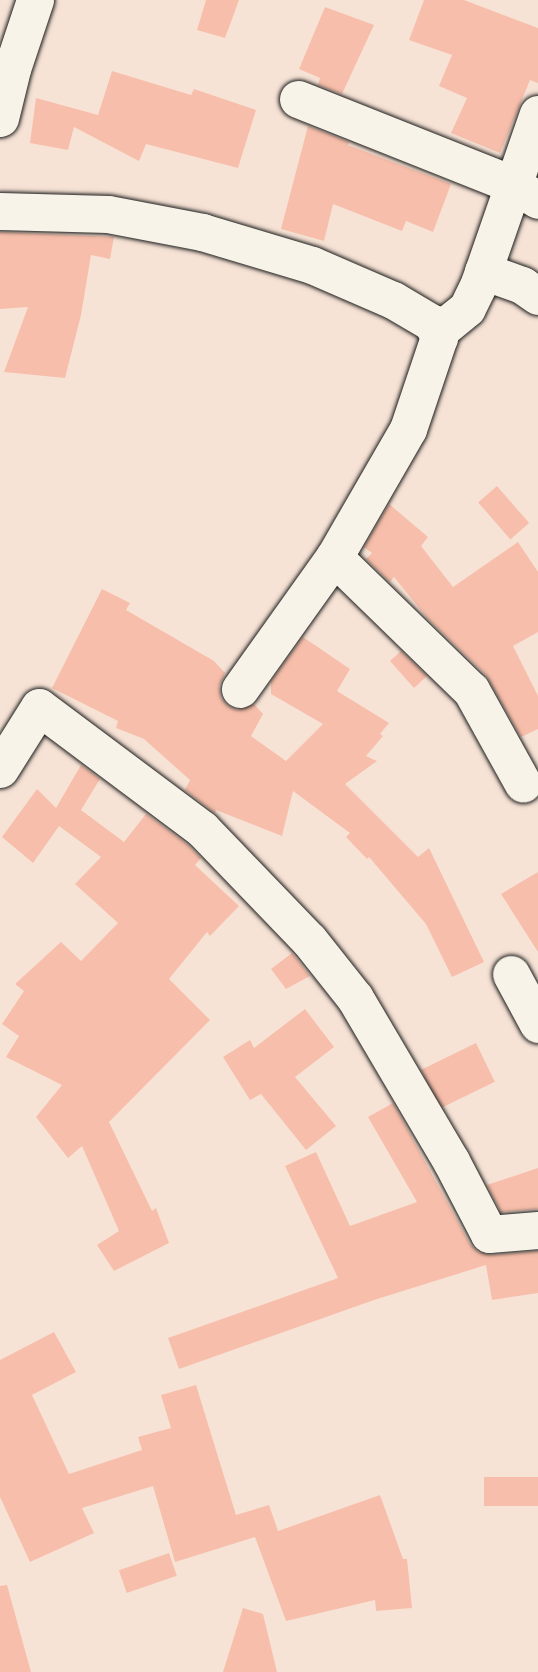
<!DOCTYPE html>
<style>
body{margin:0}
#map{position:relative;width:538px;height:1672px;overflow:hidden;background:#f7e3d6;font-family:"Architects Daughter",sans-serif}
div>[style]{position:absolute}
.building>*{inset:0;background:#f7bfab;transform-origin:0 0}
.roads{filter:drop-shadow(0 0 2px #1c1c1c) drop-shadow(0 0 2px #1c1c1c)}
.street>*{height:37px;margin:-18.5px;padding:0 18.5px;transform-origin:18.5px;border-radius:18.5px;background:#f7f3e8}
span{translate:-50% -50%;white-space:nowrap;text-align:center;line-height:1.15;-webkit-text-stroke:6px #f7f3e8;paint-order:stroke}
</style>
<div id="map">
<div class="building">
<i style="clip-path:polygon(206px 0,239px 0,225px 38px,197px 30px)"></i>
<i style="clip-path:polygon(424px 0,464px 0,538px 28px,538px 83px,530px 80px,500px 153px,451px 133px,467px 98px,439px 86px,452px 55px,409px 40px)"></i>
<i style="clip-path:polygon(325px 7px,374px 25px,342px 94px,318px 85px,320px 78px,299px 69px)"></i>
<i style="clip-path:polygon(112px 71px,191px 95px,194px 89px,256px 110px,238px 168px,146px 144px,139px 161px,74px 127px,68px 150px,30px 143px,36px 98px,98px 115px)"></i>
<i style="clip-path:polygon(308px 126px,349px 142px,348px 145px,451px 184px,433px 232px,406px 221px,402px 231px,333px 204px,324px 241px,281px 229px)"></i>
<i style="clip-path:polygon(0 232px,114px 237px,110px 259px,91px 255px,81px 315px,65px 378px,4px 372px,28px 307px,0 309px)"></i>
<i style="left:497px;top:486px;width:49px;height:25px;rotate:49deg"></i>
<i style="clip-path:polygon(389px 504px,428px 537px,421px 546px,453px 587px,518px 542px,538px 572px,538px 632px,513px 646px,538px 696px,538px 729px,521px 737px,486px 675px,428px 619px,394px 577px,390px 582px,366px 559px,372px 553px,364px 547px)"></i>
<i style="clip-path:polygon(102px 589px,130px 603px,126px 610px,214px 661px,225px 673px,219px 686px,221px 698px,228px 706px,237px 710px,254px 704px,263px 714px,251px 736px,286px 761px,323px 724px,271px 694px,271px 681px,303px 637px,350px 669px,337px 691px,389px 723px,380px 734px,383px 736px,366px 756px,377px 761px,345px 784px,418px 857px,429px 848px,484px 962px,452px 977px,426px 924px,369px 857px,367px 859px,346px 837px,350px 833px,293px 791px,282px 836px,216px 810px,215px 813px,185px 790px,190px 780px,144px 739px,116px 728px,118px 721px,52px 688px)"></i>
<i style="clip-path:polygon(401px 651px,427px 676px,414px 688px,390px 661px)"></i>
<i style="clip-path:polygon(81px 765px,100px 779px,81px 810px,124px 842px,146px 814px,188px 845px,201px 858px,195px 865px,239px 906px,210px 936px,207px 932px,169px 979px,210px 1020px,109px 1122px,152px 1211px,156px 1208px,169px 1243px,114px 1271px,97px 1245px,119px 1231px,82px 1146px,68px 1158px,36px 1117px,62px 1085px,6px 1057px,19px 1036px,2px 1024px,24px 991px,15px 984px,61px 942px,81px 961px,118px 923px,75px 884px,101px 857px,59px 826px,33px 863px,2px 837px,37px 789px,56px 808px)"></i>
<i style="clip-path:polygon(538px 872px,538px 952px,501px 894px)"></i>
<i style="clip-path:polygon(292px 953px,310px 976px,286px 989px,271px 969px)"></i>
<i style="clip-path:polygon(305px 1009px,334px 1047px,295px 1077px,336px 1126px,306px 1150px,261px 1094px,250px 1100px,223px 1057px,250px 1040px,254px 1048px)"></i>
<i style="left:476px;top:1043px;width:43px;height:61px;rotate:64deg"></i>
<i style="clip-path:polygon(393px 1103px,470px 1244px,478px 1252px,491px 1255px,538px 1251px,538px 1293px,492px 1300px,486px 1265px,374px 1300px,179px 1369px,168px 1338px,338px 1278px,285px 1166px,316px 1152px,350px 1226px,417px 1202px,368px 1117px)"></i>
<i style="clip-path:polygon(538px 1168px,538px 1209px,501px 1212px,487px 1185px)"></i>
<i style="clip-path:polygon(54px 1332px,76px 1372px,32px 1395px,69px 1474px,142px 1450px,138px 1437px,171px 1428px,161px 1395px,196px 1385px,236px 1515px,269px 1505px,278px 1531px,380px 1495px,403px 1559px,407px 1559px,412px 1608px,376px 1611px,375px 1600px,286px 1621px,255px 1537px,175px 1562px,153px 1486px,82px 1508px,94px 1533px,30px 1562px,0 1497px,0 1360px)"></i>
<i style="left:538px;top:1477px;width:29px;height:54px;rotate:90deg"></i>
<i style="left:169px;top:1553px;width:24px;height:53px;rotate:71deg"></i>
<i style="clip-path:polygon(7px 1585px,31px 1672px,0 1672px,0 1586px)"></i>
<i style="clip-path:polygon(243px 1608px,263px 1614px,277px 1672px,223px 1672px)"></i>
</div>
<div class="roads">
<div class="street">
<i style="left:298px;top:99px;width:232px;rotate:21.7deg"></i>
<i style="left:514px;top:185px;width:28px;rotate:32deg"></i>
<i style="left:0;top:118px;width:50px;rotate:-76.2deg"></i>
<i style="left:12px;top:69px;width:73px;rotate:-71.6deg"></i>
<i style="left:0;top:211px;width:108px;rotate:1.6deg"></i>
<i style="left:108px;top:214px;width:96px;rotate:10.8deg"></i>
<i style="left:202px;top:232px;width:115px;rotate:16.7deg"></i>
<i style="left:312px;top:265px;width:88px;rotate:23.4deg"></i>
<i style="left:393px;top:300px;width:45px;rotate:30.5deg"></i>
<i style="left:432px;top:323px;width:16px;rotate:63deg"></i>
<i style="left:439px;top:337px;width:97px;rotate:108.6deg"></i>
<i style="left:408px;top:429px;width:148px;rotate:120deg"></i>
<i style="left:334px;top:557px;width:162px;rotate:125.5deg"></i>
<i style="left:483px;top:271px;width:41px;rotate:19.7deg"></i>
<i style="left:522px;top:285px;width:19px;rotate:35deg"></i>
<i style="left:432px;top:323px;width:13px;rotate:13deg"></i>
<i style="left:445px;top:326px;width:28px;rotate:-39deg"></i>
<i style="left:467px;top:308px;width:28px;rotate:-64deg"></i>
<i style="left:479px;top:283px;width:179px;rotate:-70.8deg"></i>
<i style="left:334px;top:557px;width:191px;rotate:44.2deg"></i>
<i style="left:471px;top:690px;width:107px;rotate:61deg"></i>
<i style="left:0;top:769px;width:73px;rotate:-57.8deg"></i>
<i style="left:39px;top:707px;width:204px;rotate:36.8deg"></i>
<i style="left:202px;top:829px;width:154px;rotate:46.1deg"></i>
<i style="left:309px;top:940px;width:74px;rotate:51.6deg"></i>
<i style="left:355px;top:998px;width:189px;rotate:59.5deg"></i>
<i style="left:451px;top:1161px;width:82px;rotate:62.5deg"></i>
<i style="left:489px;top:1234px;width:49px;rotate:-4.7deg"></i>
<i style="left:511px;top:974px;width:57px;rotate:61.6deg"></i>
</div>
</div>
</div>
